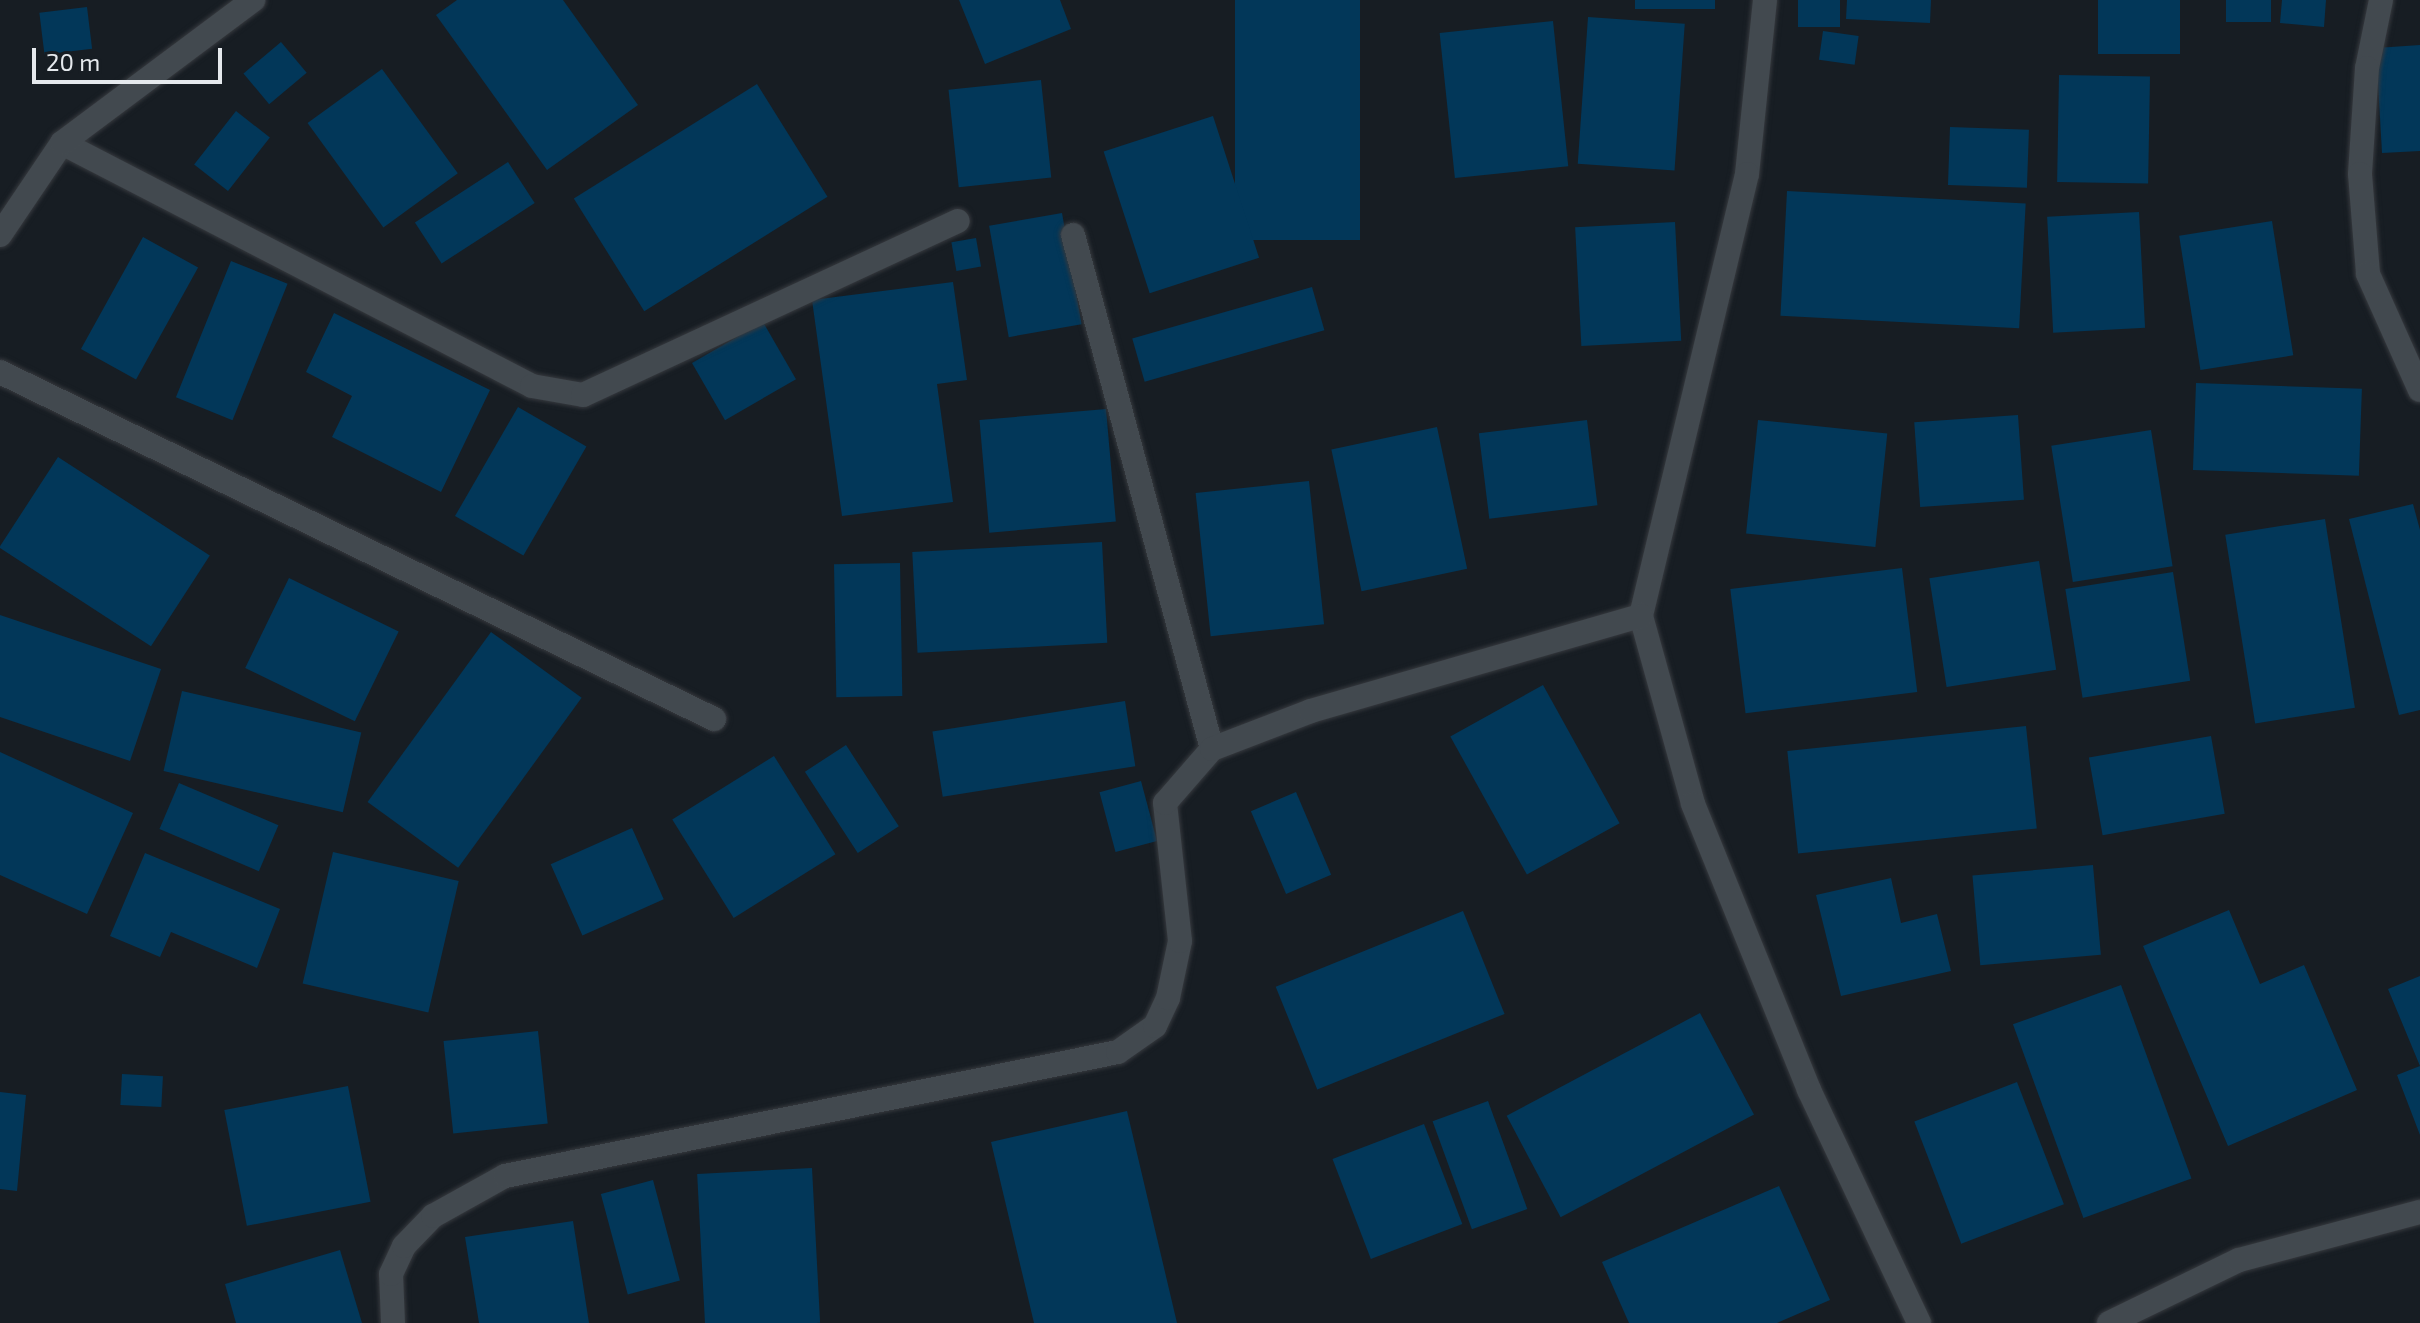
<!DOCTYPE html>
<style>
body{margin:0}
#map{position:relative;width:2420px;height:1323px;overflow:hidden;background:#171d23;font-family:"Exo 2",sans-serif}
div>[style]{position:absolute}
.building>*{inset:0;background:#023759;transform-origin:0 0}
.roads{filter:drop-shadow(0 0 2px #36393e) drop-shadow(0 0 2px #36393e)}
.street>*{height:24px;margin:-12px;padding:0 12px;transform-origin:12px;border-radius:12px;background:#42494f}
span{translate:-50% -50%;white-space:nowrap;text-align:center;line-height:1.15;-webkit-text-stroke:7px #171d23;paint-order:stroke}
.scale{position:absolute;left:32px;top:48px;width:190px;height:36px;box-sizing:border-box;border:4px solid #e5e9ed;border-top:0;padding-left:10px;font-size:24px;line-height:28px;white-space:nowrap;color:#e5e9ed;-webkit-text-stroke:6px #171d23;paint-order:stroke}
</style>
<div id="map">
<div class="building">
<i style="clip-path:polygon(457px 0,563px 0,638px 105px,547px 170px,436px 15px)"></i>
<i style="clip-path:polygon(959px 0,1060px 0,1071px 29px,985px 64px)"></i>
<i style="left:1235px;top:0;width:125px;height:240px"></i>
<i style="left:1635px;top:0;width:80px;height:9px"></i>
<i style="left:1798px;top:0;width:42px;height:27px"></i>
<i style="clip-path:polygon(1847px 0,1931px 0,1930px 23px,1846px 19px)"></i>
<i style="left:2098px;top:0;width:82px;height:54px"></i>
<i style="left:2226px;top:0;width:45px;height:22px"></i>
<i style="clip-path:polygon(2282px 0,2326px 0,2324px 27px,2280px 23px)"></i>
<i style="left:87px;top:7px;width:42px;height:48px;rotate:83deg"></i>
<i style="left:1588px;top:17px;width:97px;height:147px;rotate:4deg"></i>
<i style="left:1553px;top:21px;width:146px;height:114px;rotate:84deg"></i>
<i style="left:1823px;top:31px;width:36px;height:29px;rotate:8deg"></i>
<i style="left:281px;top:42px;width:40px;height:49px;rotate:50deg"></i>
<i style="clip-path:polygon(2420px 45px,2420px 151px,2382px 153px,2376px 48px)"></i>
<i style="left:382px;top:69px;width:129px;height:92px;rotate:54deg"></i>
<i style="left:2059px;top:75px;width:91px;height:107px;rotate:1deg"></i>
<i style="left:1041px;top:80px;width:98px;height:93px;rotate:84deg"></i>
<i style="left:757px;top:84px;width:133px;height:216px;rotate:58deg"></i>
<i style="left:236px;top:111px;width:43px;height:68px;rotate:38deg"></i>
<i style="left:1213px;top:116px;width:149px;height:115px;rotate:72deg"></i>
<i style="left:1950px;top:127px;width:79px;height:58px;rotate:2deg"></i>
<i style="left:508px;top:162px;width:49px;height:111px;rotate:57deg"></i>
<i style="left:1787px;top:191px;width:239px;height:125px;rotate:3deg"></i>
<i style="left:2139px;top:212px;width:116px;height:92px;rotate:87deg"></i>
<i style="left:1062px;top:213px;width:113px;height:74px;rotate:80deg"></i>
<i style="left:2272px;top:221px;width:136px;height:94px;rotate:81deg"></i>
<i style="left:1675px;top:222px;width:119px;height:100px;rotate:87deg"></i>
<i style="left:143px;top:237px;width:63px;height:128px;rotate:29deg"></i>
<i style="left:976px;top:238px;width:29px;height:25px;rotate:80deg"></i>
<i style="left:231px;top:261px;width:61px;height:147px;rotate:22deg"></i>
<i style="clip-path:polygon(953px 282px,967px 380px,937px 384px,953px 502px,842px 516px,812px 300px)"></i>
<i style="left:1312px;top:287px;width:45px;height:187px;rotate:74deg"></i>
<i style="clip-path:polygon(334px 313px,490px 390px,441px 492px,332px 437px,352px 396px,306px 372px)"></i>
<i style="left:763px;top:322px;width:66px;height:82px;rotate:60deg"></i>
<i style="left:2196px;top:383px;width:166px;height:87px;rotate:2deg"></i>
<i style="left:518px;top:407px;width:79px;height:126px;rotate:30deg"></i>
<i style="left:1106px;top:409px;width:113px;height:127px;rotate:85deg"></i>
<i style="left:2018px;top:415px;width:85px;height:104px;rotate:86deg"></i>
<i style="left:1587px;top:420px;width:86px;height:109px;rotate:83deg"></i>
<i style="left:1758px;top:420px;width:130px;height:114px;rotate:6deg"></i>
<i style="left:1437px;top:427px;width:145px;height:108px;rotate:78deg"></i>
<i style="left:2151px;top:430px;width:138px;height:101px;rotate:81deg"></i>
<i style="left:58px;top:457px;width:181px;height:108px;rotate:33deg"></i>
<i style="left:1309px;top:481px;width:144px;height:114px;rotate:84deg"></i>
<i style="clip-path:polygon(2413px 504px,2420px 530px,2420px 710px,2399px 715px,2349px 519px)"></i>
<i style="left:2325px;top:519px;width:191px;height:101px;rotate:81deg"></i>
<i style="left:1102px;top:542px;width:101px;height:190px;rotate:87deg"></i>
<i style="left:2039px;top:561px;width:110px;height:111px;rotate:81deg"></i>
<i style="left:900px;top:563px;width:133px;height:66px;rotate:89deg"></i>
<i style="left:1902px;top:568px;width:125px;height:173px;rotate:83deg"></i>
<i style="left:2173px;top:572px;width:110px;height:109px;rotate:81deg"></i>
<i style="left:289px;top:578px;width:122px;height:100px;rotate:26deg"></i>
<i style="clip-path:polygon(0 615px,161px 669px,130px 761px,0 717px)"></i>
<i style="left:491px;top:632px;width:112px;height:210px;rotate:36deg"></i>
<i style="left:1543px;top:685px;width:158px;height:106px;rotate:61deg"></i>
<i style="left:182px;top:691px;width:184px;height:82px;rotate:13deg"></i>
<i style="left:1125px;top:701px;width:66px;height:195px;rotate:81deg"></i>
<i style="left:2026px;top:726px;width:103px;height:240px;rotate:84deg"></i>
<i style="left:2211px;top:736px;width:79px;height:124px;rotate:80deg"></i>
<i style="left:846px;top:745px;width:97px;height:49px;rotate:57deg"></i>
<i style="clip-path:polygon(0 752px,133px 813px,87px 914px,0 875px)"></i>
<i style="left:774px;top:756px;width:116px;height:120px;rotate:58deg"></i>
<i style="left:1141px;top:781px;width:62px;height:43px;rotate:75deg"></i>
<i style="left:179px;top:783px;width:108px;height:50px;rotate:23deg"></i>
<i style="left:1296px;top:792px;width:90px;height:49px;rotate:67deg"></i>
<i style="left:632px;top:828px;width:78px;height:89px;rotate:66deg"></i>
<i style="left:333px;top:852px;width:129px;height:135px;rotate:13deg"></i>
<i style="clip-path:polygon(145px 853px,280px 909px,257px 968px,171px 932px,160px 957px,110px 936px)"></i>
<i style="left:2093px;top:865px;width:90px;height:121px;rotate:85deg"></i>
<i style="clip-path:polygon(1891px 878px,1901px 923px,1937px 914px,1951px 971px,1841px 996px,1816px 895px)"></i>
<i style="clip-path:polygon(2229px 910px,2260px 984px,2304px 965px,2357px 1090px,2228px 1146px,2143px 946px)"></i>
<i style="left:1463px;top:911px;width:111px;height:202px;rotate:68deg"></i>
<i style="clip-path:polygon(2420px 976px,2420px 1135px,2397px 1075px,2420px 1066px,2388px 989px)"></i>
<i style="left:2121px;top:985px;width:206px;height:115px;rotate:70deg"></i>
<i style="left:1700px;top:1013px;width:115px;height:219px;rotate:62deg"></i>
<i style="left:538px;top:1031px;width:93px;height:95px;rotate:84deg"></i>
<i style="left:122px;top:1074px;width:41px;height:31px;rotate:3deg"></i>
<i style="left:2017px;top:1082px;width:131px;height:110px;rotate:69deg"></i>
<i style="left:348px;top:1086px;width:118px;height:126px;rotate:79deg"></i>
<i style="clip-path:polygon(0 1092px,26px 1095px,17px 1191px,0 1189px)"></i>
<i style="left:1488px;top:1101px;width:115px;height:59px;rotate:70deg"></i>
<i style="clip-path:polygon(1127px 1111px,1177px 1323px,1034px 1323px,991px 1142px)"></i>
<i style="left:1424px;top:1124px;width:107px;height:98px;rotate:69deg"></i>
<i style="left:812px;top:1168px;width:155px;height:115px;rotate:87deg"></i>
<i style="left:653px;top:1180px;width:104px;height:54px;rotate:75deg"></i>
<i style="clip-path:polygon(1779px 1186px,1830px 1300px,1777px 1323px,1629px 1323px,1602px 1262px)"></i>
<i style="clip-path:polygon(573px 1221px,589px 1323px,479px 1323px,465px 1237px)"></i>
<i style="clip-path:polygon(340px 1250px,362px 1323px,236px 1323px,225px 1284px)"></i>
</div>
<div class="roads">
<div class="street">
<i style="left:1765px;top:0;width:175px;rotate:95.9deg"></i>
<i style="left:1747px;top:174px;width:455px;rotate:103.5deg"></i>
<i style="left:1641px;top:616px;width:195px;rotate:74.5deg"></i>
<i style="left:1693px;top:804px;width:309px;rotate:67.9deg"></i>
<i style="left:1809px;top:1090px;width:258px;rotate:64.7deg"></i>
<i style="left:2381px;top:0;width:69px;rotate:101.6deg"></i>
<i style="left:2367px;top:68px;width:106px;rotate:93.8deg"></i>
<i style="left:2360px;top:174px;width:100px;rotate:85.4deg"></i>
<i style="left:2368px;top:274px;width:127px;rotate:65.9deg"></i>
<i style="left:62px;top:143px;width:529px;rotate:27.34deg"></i>
<i style="left:532px;top:386px;width:52px;rotate:10deg"></i>
<i style="left:583px;top:395px;width:413px;rotate:-24.9deg"></i>
<i style="left:0;top:235px;width:111px;rotate:-56deg"></i>
<i style="left:62px;top:143px;width:239px;rotate:-36.8deg"></i>
<i style="left:1073px;top:235px;width:532px;rotate:74.87deg"></i>
<i style="left:0;top:372px;width:794px;rotate:25.92deg"></i>
<i style="left:393px;top:1323px;width:49px;rotate:-92.3deg"></i>
<i style="left:391px;top:1274px;width:31px;rotate:-65deg"></i>
<i style="left:404px;top:1246px;width:42px;rotate:-46deg"></i>
<i style="left:433px;top:1216px;width:82px;rotate:-29.1deg"></i>
<i style="left:505px;top:1176px;width:625px;rotate:-11.44deg"></i>
<i style="left:1118px;top:1052px;width:45px;rotate:-35.1deg"></i>
<i style="left:1155px;top:1026px;width:31px;rotate:-65deg"></i>
<i style="left:1168px;top:998px;width:58px;rotate:-78.1deg"></i>
<i style="left:1180px;top:941px;width:139px;rotate:-96.2deg"></i>
<i style="left:1165px;top:803px;width:72px;rotate:-49deg"></i>
<i style="left:1212px;top:749px;width:106px;rotate:-21deg"></i>
<i style="left:1311px;top:711px;width:343px;rotate:-16.1deg"></i>
<i style="left:2109px;top:1323px;width:144px;rotate:-25.9deg"></i>
<i style="left:2239px;top:1260px;width:187px;rotate:-14.9deg"></i>
</div>
</div>
<div class="scale">20 m</div>
</div>
